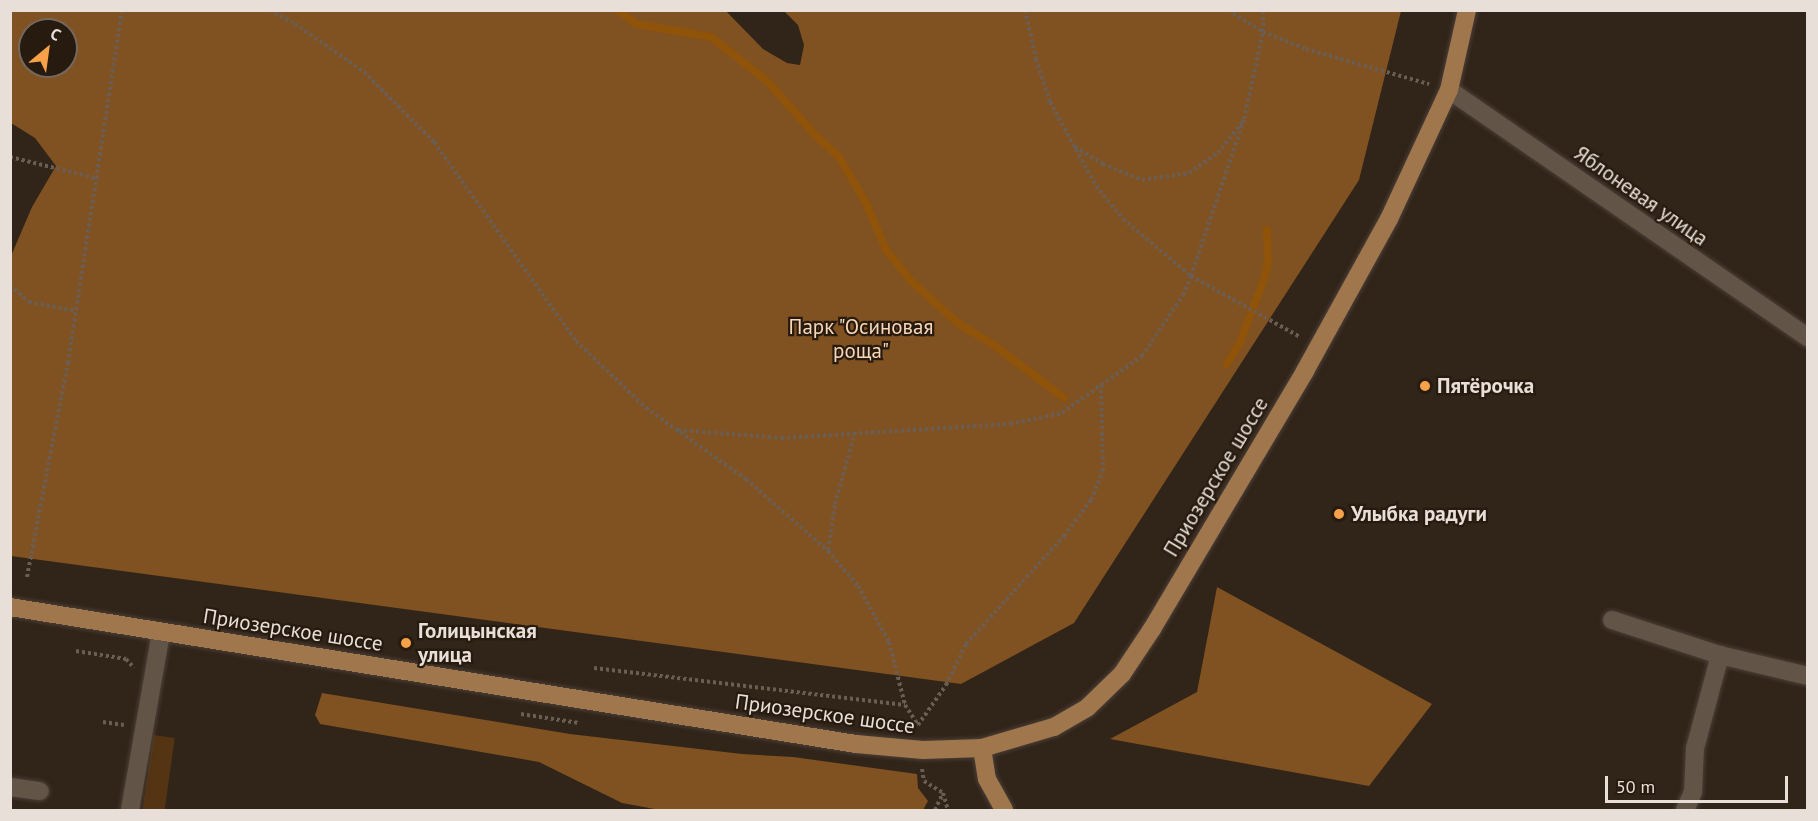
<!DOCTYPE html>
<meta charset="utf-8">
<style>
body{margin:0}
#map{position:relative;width:1818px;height:821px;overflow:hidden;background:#312419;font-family:"PT Sans",sans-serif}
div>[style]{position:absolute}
.green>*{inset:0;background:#543413;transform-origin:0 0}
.forest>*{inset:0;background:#805121}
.stream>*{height:8px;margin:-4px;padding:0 4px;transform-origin:4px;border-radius:4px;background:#8f5309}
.path>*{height:4px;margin-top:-2px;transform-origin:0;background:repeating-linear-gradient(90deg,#6a5e54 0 3px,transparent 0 6px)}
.roads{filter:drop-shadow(0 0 2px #4b3f37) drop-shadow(0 0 2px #4b3f37)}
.minor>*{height:18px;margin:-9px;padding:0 9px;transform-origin:9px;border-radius:9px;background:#625447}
.major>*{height:18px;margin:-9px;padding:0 9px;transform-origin:9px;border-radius:9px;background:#a0764c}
.dots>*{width:16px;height:16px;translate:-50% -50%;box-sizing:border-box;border:3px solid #271b0f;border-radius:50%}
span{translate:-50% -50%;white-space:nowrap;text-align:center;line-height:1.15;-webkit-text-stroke:4.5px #271b0f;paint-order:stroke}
.street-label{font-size:21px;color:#e8dfd8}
.park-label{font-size:21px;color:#f9d6b7}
.poi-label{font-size:21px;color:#e8dfd8;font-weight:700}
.left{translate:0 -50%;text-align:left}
.frame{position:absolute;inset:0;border:12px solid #e8dfd8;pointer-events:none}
.north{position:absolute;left:18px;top:18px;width:60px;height:60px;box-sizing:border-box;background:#271b0f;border:2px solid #74695f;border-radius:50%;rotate:29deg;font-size:16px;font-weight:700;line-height:24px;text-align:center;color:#e8dfd8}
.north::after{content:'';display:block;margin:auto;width:21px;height:27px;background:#f7a149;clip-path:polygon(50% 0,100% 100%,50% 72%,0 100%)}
.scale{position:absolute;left:1605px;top:776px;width:183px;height:27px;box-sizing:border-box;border:3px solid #e8dfd8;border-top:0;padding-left:8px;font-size:18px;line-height:21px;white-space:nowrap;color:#e8dfd8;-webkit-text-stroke:4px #271b0f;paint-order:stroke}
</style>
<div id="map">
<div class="green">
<i style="left:153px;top:735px;width:22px;height:76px;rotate:8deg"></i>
</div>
<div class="forest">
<i style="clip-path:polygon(evenodd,11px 10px,726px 11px,763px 49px,787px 63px,800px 65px,804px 45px,798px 25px,784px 11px,1401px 11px,1359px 180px,1074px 623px,961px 684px,11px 556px,11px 256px,32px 207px,56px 166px,35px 138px,11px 123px,11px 10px,30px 30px,66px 30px,66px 66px,30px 66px,30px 30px)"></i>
<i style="clip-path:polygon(1217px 587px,1432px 704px,1369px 786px,1110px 739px,1197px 692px)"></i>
<i style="clip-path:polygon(322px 693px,570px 734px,742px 754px,793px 757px,917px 774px,918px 788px,928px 801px,923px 810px,660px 810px,622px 803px,539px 762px,320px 724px,315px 715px)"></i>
</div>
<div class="stream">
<i style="left:618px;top:10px;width:23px;rotate:38deg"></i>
<i style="left:636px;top:24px;width:76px;rotate:9.8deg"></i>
<i style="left:711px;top:37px;width:71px;rotate:38.2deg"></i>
<i style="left:767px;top:81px;width:74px;rotate:48.3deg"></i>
<i style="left:816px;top:136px;width:31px;rotate:42deg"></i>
<i style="left:839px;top:157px;width:53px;rotate:59.6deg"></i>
<i style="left:866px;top:203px;width:51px;rotate:66.9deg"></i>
<i style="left:886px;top:250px;width:40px;rotate:51deg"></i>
<i style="left:911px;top:281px;width:64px;rotate:41.9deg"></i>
<i style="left:959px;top:324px;width:37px;rotate:31deg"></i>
<i style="left:991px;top:343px;width:91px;rotate:37deg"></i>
<i style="left:1227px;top:364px;width:26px;rotate:-59deg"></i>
<i style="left:1240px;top:342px;width:67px;rotate:-69.1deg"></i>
<i style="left:1264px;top:279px;width:17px;rotate:-77deg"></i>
<i style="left:1268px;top:262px;width:32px;rotate:-92deg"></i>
</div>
<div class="path">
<i style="left:270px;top:10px;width:29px;rotate:29deg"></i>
<i style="left:295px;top:24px;width:84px;rotate:34.8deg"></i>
<i style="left:364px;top:72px;width:99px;rotate:45deg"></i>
<i style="left:434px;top:142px;width:244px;rotate:54.5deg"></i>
<i style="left:576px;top:341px;width:97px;rotate:43.7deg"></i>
<i style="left:646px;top:408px;width:123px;rotate:35.4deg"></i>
<i style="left:746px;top:479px;width:109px;rotate:41.3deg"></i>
<i style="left:828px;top:551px;width:46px;rotate:49.4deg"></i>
<i style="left:858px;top:586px;width:64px;rotate:61deg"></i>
<i style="left:889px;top:642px;width:65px;rotate:75.7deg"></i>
<i style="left:1025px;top:10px;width:50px;rotate:77.3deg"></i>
<i style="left:1036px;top:59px;width:45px;rotate:72deg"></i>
<i style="left:1050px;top:102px;width:96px;rotate:61.3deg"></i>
<i style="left:1096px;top:186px;width:43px;rotate:50.7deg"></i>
<i style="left:1123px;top:219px;width:89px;rotate:40deg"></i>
<i style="left:1191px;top:276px;width:125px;rotate:29.2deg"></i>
<i style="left:1228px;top:10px;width:41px;rotate:32.2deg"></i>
<i style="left:1263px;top:32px;width:46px;rotate:21.6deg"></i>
<i style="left:1306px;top:49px;width:128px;rotate:15.9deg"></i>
<i style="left:1075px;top:147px;width:33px;rotate:31deg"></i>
<i style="left:1103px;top:164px;width:42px;rotate:22.3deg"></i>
<i style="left:1142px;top:180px;width:48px;rotate:-8.5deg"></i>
<i style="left:1189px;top:173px;width:35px;rotate:-35deg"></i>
<i style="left:1218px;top:153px;width:39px;rotate:-52deg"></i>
<i style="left:10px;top:157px;width:89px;rotate:13.7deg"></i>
<i style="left:10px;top:285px;width:25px;rotate:42deg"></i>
<i style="left:29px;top:302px;width:48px;rotate:10.8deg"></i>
<i style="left:678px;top:430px;width:103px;rotate:4.4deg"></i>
<i style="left:781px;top:438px;width:229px;rotate:-3.5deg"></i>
<i style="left:1010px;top:424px;width:53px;rotate:-11.9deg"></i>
<i style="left:1062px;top:413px;width:48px;rotate:-35.7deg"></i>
<i style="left:828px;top:550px;width:47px;rotate:-81.3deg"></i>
<i style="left:835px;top:504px;width:75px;rotate:-74.5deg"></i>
<i style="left:27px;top:577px;width:218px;rotate:-79.2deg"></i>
<i style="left:68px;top:363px;width:357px;rotate:-81.3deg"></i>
<i style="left:76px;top:651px;width:51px;rotate:9.1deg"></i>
<i style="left:126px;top:659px;width:12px;rotate:48deg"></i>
<i style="left:594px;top:668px;width:313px;rotate:6.8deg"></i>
<i style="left:905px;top:705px;width:24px;rotate:57deg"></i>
<i style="left:918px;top:725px;width:49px;rotate:-55deg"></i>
<i style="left:946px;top:685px;width:46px;rotate:-64deg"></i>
<i style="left:966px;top:644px;width:146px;rotate:-47.8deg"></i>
<i style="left:1064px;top:536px;width:45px;rotate:-53.1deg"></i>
<i style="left:1091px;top:500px;width:31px;rotate:-68deg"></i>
<i style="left:1103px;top:471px;width:86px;rotate:-91.3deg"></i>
<i style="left:1101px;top:385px;width:50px;rotate:-35.3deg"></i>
<i style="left:1142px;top:356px;width:73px;rotate:-56.1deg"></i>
<i style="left:1183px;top:295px;width:21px;rotate:-67deg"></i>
<i style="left:1191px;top:276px;width:166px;rotate:-71.3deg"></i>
<i style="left:1244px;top:119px;width:89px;rotate:-77.7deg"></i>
<i style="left:1263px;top:32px;width:22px;rotate:-90deg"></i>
<i style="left:521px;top:714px;width:59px;rotate:8.8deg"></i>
<i style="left:103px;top:722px;width:21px;rotate:8deg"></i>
<i style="left:922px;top:769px;width:12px;rotate:81deg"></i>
<i style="left:924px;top:781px;width:22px;rotate:32deg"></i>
<i style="left:943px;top:793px;width:18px;rotate:74deg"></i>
<i style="left:935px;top:810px;width:19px;rotate:-65deg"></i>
</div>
<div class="roads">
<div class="minor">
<i style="left:1449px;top:90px;width:436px;rotate:34.6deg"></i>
<i style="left:1612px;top:620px;width:114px;rotate:18deg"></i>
<i style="left:1720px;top:655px;width:96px;rotate:105deg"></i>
<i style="left:1695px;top:748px;width:44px;rotate:92.6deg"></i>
<i style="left:1693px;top:792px;width:20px;rotate:114deg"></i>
<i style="left:1720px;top:655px;width:90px;rotate:13.4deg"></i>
<i style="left:10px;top:787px;width:30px;rotate:8deg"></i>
<i style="left:130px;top:810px;width:181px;rotate:-80.1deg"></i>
</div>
<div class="major">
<i style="left:10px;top:607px;width:857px;rotate:9.2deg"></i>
<i style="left:856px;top:744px;width:67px;rotate:5.1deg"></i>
<i style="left:923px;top:750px;width:59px;rotate:-1.9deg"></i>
<i style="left:982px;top:748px;width:75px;rotate:-16.3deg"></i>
<i style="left:1054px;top:727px;width:39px;rotate:-30deg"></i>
<i style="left:1088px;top:707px;width:47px;rotate:-44.1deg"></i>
<i style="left:1122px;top:674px;width:54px;rotate:-56.3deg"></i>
<i style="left:1152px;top:629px;width:300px;rotate:-59.3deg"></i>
<i style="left:1305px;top:371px;width:174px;rotate:-61.1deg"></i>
<i style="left:1389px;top:219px;width:142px;rotate:-65.1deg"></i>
<i style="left:1449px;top:90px;width:82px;rotate:-77.3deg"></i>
<i style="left:982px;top:748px;width:31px;rotate:81deg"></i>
<i style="left:987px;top:779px;width:35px;rotate:61deg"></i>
</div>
</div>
<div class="dots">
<i style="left:1425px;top:386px;background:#f7a149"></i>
<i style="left:1339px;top:514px;background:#f7a149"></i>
<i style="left:406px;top:643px;background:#f7a149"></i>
</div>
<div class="street-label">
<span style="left:1641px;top:196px;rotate:35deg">Яблоневая улица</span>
<span style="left:1216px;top:477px;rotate:-59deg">Приозерское шоссе</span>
<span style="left:293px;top:630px;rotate:9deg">Приозерское шоссе</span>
<span style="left:825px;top:714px;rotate:8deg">Приозерское шоссе</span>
</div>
<div class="park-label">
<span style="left:861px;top:339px">Парк "Осиновая<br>роща"</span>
</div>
<div class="poi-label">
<span class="left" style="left:1437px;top:386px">Пятёрочка</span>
<span class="left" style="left:1351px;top:514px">Улыбка радуги</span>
<span class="left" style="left:418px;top:643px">Голицынская<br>улица</span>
</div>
<div class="frame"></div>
<div class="north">С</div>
<div class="scale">50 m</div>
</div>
